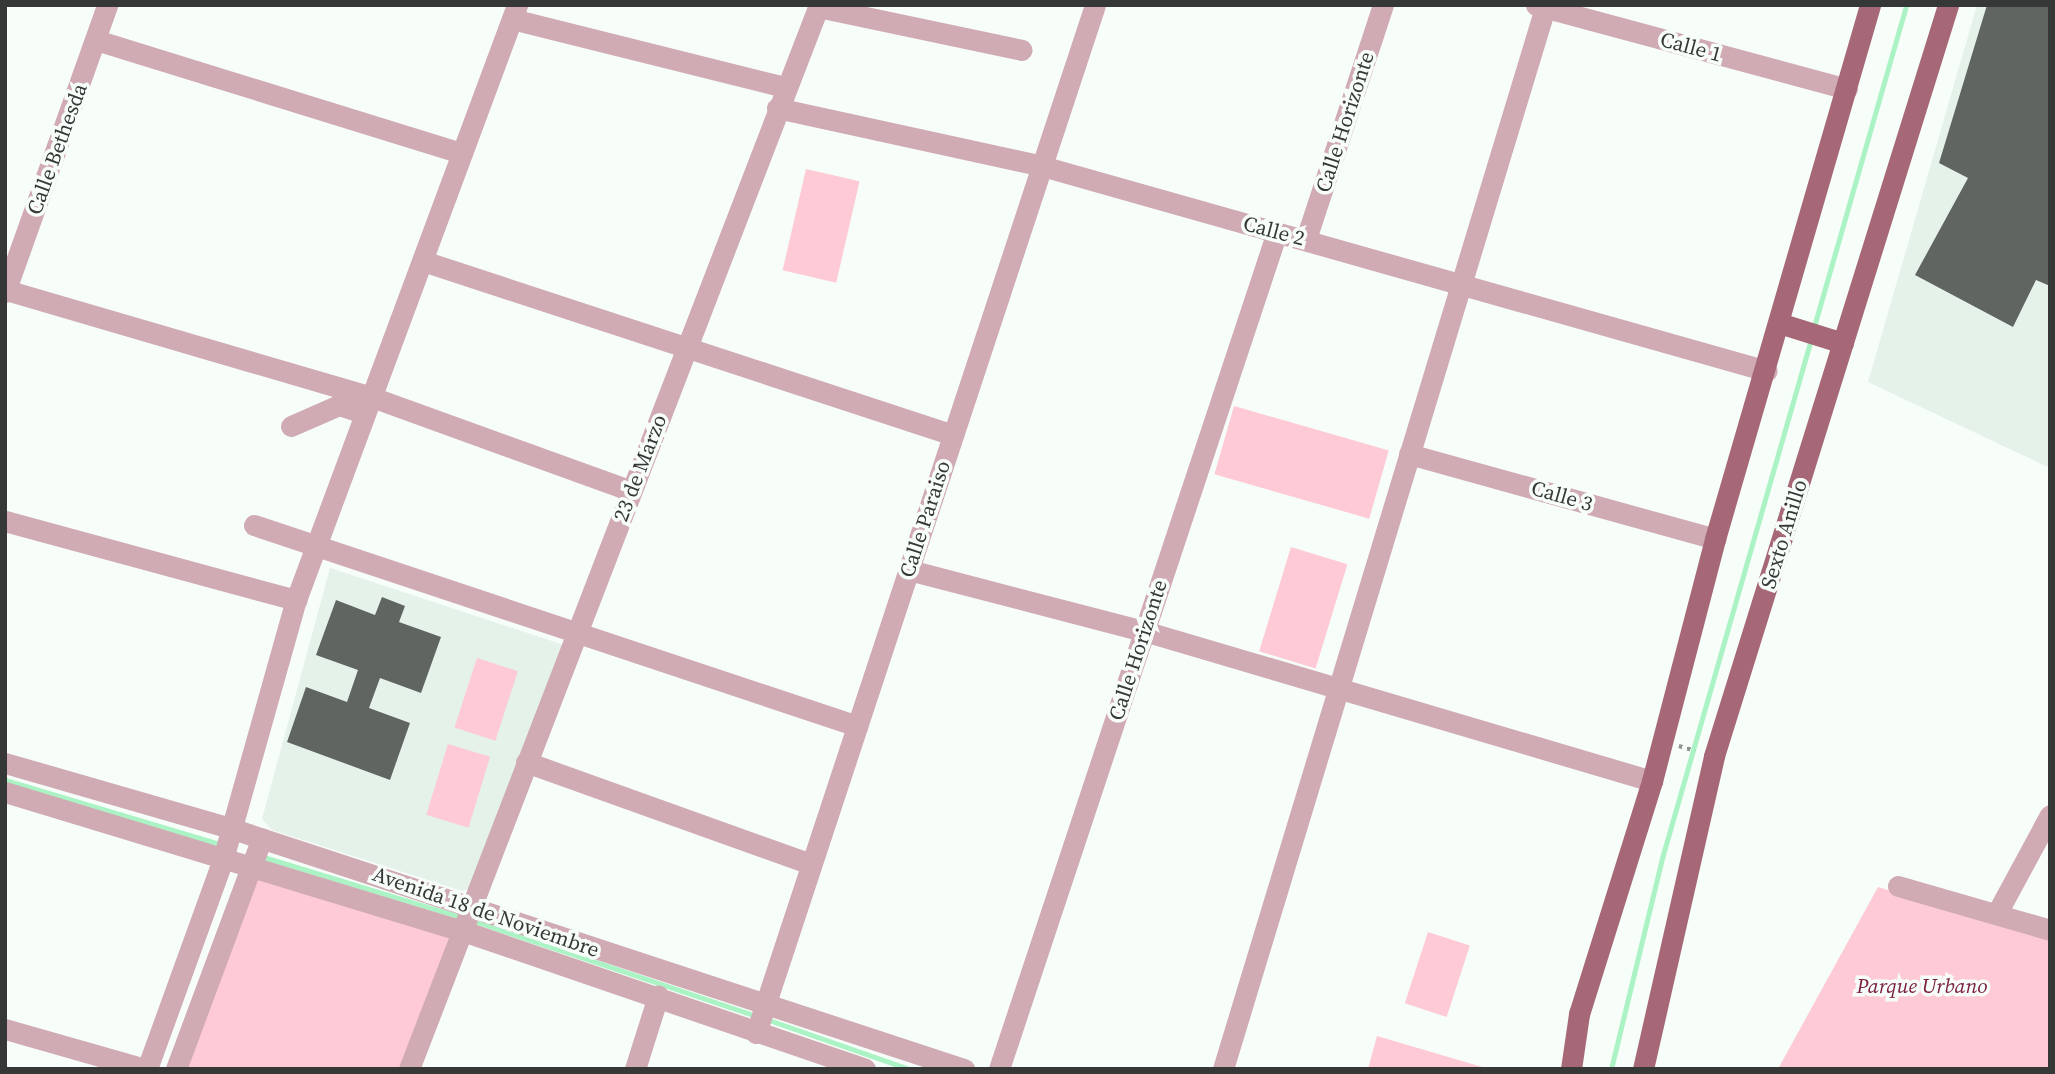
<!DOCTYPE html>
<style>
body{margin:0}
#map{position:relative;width:2055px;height:1074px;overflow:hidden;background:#f7fdf9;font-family:"Source Serif 4",serif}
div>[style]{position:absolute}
.built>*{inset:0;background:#e5f2e9}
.green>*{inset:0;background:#fecad5;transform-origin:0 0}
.stream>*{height:5px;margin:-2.5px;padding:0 2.5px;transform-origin:2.5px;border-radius:2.5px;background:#abf3c4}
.building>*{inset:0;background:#606562}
.path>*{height:3.5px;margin-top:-1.75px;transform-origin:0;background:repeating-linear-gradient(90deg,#8e9290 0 3.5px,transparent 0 8.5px)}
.minor>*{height:21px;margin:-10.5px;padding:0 10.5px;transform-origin:10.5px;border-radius:10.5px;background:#d0abb3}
.major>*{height:21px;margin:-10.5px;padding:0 10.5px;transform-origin:10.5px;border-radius:10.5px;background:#a66877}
span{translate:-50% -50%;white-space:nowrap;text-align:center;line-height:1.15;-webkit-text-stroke:7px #f7fdf9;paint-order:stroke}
.street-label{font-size:21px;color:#363837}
.park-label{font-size:21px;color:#7b2040;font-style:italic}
.frame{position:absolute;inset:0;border:7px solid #363837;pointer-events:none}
</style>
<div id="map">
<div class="built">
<i style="clip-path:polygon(1977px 5px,2050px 5px,2050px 468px,1868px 382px)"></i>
<i style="clip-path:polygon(330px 568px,564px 645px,472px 888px,462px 891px,272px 830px,262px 819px)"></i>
</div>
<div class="green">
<i style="left:806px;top:169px;width:55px;height:104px;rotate:13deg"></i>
<i style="left:1234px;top:406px;width:161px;height:71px;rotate:16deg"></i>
<i style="left:1291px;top:547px;width:59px;height:109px;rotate:17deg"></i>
<i style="left:477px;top:658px;width:43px;height:73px;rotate:18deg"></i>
<i style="left:448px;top:744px;width:44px;height:74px;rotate:17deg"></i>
<i style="clip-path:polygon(248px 875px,454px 923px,405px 1069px,178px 1069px)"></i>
<i style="clip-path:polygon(1878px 887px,2050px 940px,2050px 1069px,1778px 1069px)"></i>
<i style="left:1428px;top:932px;width:44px;height:75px;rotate:18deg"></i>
<i style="clip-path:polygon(1377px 1036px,1489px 1069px,1368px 1069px)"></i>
</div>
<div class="stream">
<i style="left:1813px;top:330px;width:338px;rotate:-74deg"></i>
<i style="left:5px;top:780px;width:227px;rotate:16.6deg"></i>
<i style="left:260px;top:856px;width:210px;rotate:16.9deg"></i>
<i style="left:471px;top:920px;width:302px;rotate:18.6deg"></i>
<i style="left:766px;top:1019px;width:151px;rotate:19.3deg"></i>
<i style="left:1611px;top:1069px;width:217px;rotate:-76.4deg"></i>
<i style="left:1662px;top:858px;width:540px;rotate:-73.98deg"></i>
</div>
<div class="building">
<i style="clip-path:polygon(1987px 5px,2050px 5px,2050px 286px,2036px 280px,2013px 327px,1915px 275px,1968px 178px,1939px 163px)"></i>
<i style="clip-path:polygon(382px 597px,405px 606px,399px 622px,441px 637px,421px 693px,380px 678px,369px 708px,410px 723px,390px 780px,287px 742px,306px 687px,347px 702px,358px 670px,316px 655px,336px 600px,375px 615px)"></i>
</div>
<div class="path">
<i style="left:1679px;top:746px;width:17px;rotate:17deg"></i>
</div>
<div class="minor">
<i style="left:1536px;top:5px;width:322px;rotate:15.1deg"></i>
<i style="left:818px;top:7px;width:208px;rotate:11.9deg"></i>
<i style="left:512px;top:19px;width:280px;rotate:14deg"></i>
<i style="left:96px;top:40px;width:383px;rotate:17.2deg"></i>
<i style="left:777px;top:108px;width:271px;rotate:12.3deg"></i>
<i style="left:1042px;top:166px;width:753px;rotate:15.79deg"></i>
<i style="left:1306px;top:239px;width:246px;rotate:-71.8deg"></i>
<i style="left:423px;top:261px;width:558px;rotate:18.18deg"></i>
<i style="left:6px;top:290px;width:378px;rotate:16.3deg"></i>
<i style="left:369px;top:396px;width:279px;rotate:19.9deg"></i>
<i style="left:5px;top:292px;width:305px;rotate:-70.4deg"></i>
<i style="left:291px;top:426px;width:52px;rotate:-23.6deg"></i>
<i style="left:339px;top:405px;width:25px;rotate:18deg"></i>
<i style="left:1409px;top:454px;width:318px;rotate:15.5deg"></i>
<i style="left:5px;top:521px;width:302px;rotate:15.2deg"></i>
<i style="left:254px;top:525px;width:636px;rotate:18.43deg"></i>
<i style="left:909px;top:570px;width:243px;rotate:14.6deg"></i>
<i style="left:1144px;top:631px;width:530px;rotate:16.45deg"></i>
<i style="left:526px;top:762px;width:303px;rotate:19.7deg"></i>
<i style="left:5px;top:763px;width:234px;rotate:16.1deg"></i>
<i style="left:230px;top:828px;width:773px;rotate:18.18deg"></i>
<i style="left:5px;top:792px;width:475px;rotate:16.9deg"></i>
<i style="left:460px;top:930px;width:428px;rotate:18.9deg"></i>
<i style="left:1898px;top:886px;width:158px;rotate:16.1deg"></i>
<i style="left:1997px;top:913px;width:111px;rotate:-61.6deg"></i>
<i style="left:5px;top:1029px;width:146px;rotate:15.9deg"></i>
<i style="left:756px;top:1033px;width:1082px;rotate:-71.75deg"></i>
<i style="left:147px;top:1069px;width:223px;rotate:-70.1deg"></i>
<i style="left:223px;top:859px;width:269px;rotate:-74.3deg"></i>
<i style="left:296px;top:600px;width:635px;rotate:-69.62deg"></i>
<i style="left:176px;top:1069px;width:246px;rotate:-69.6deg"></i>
<i style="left:409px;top:1069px;width:1140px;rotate:-68.93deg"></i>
<i style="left:635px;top:1069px;width:77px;rotate:-72.5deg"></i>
<i style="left:999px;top:1069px;width:882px;rotate:-71.63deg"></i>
<i style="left:1223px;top:1069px;width:1109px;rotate:-73.12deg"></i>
</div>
<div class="major">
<i style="left:1779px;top:323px;width:67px;rotate:17.4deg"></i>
<i style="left:1571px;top:1069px;width:56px;rotate:-81.7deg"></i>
<i style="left:1579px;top:1014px;width:244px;rotate:-72.6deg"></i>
<i style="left:1652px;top:781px;width:250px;rotate:-75.4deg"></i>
<i style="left:1715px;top:539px;width:556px;rotate:-73.81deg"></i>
<i style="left:1643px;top:1069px;width:321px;rotate:-77.2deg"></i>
<i style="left:1714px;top:756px;width:787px;rotate:-72.69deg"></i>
</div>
<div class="street-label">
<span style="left:1691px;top:47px;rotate:15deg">Calle 1</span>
<span style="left:1345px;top:122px;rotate:-72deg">Calle Horizonte</span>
<span style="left:57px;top:149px;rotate:-70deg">Calle Bethesda</span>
<span style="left:1274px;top:231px;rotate:15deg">Calle 2</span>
<span style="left:640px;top:468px;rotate:-69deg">23 de Marzo</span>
<span style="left:1562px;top:496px;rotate:16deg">Calle 3</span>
<span style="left:925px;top:519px;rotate:-72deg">Calle Paraiso</span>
<span style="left:1784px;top:534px;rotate:-73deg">Sexto Anillo</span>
<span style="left:1138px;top:650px;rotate:-72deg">Calle Horizonte</span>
<span style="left:486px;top:912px;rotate:19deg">Avenida 18 de Noviembre</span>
</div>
<div class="park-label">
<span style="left:1922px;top:986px">Parque Urbano</span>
</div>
<div class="frame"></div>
</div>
